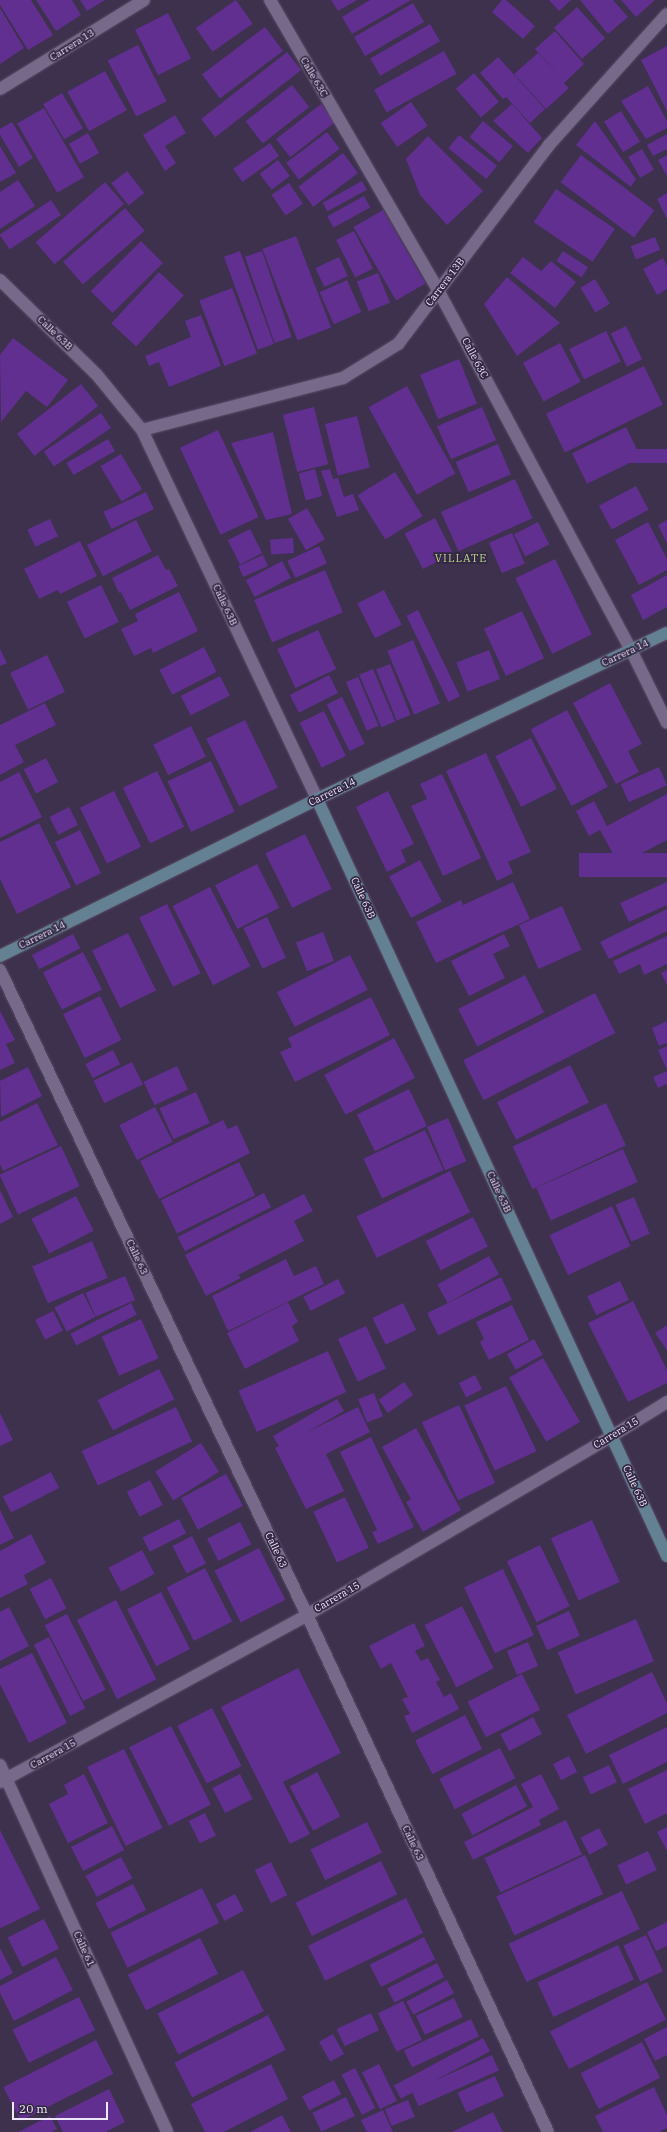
<!DOCTYPE html>
<style>
body{margin:0}
#map{position:relative;width:667px;height:2132px;overflow:hidden;background:#3e314e;font-family:"IBM Plex Serif",serif}
div>[style]{position:absolute}
.building>*{inset:0;background:#602f8f;transform-origin:0 0}
.roads{filter:drop-shadow(0 0 1px #594e67) drop-shadow(0 0 1px #594e67)}
.street>*{height:12px;margin:-6px;padding:0 6px;transform-origin:6px;border-radius:6px;background:#77698a}
.secondary>*{height:12px;margin:-6px;padding:0 6px;transform-origin:6px;border-radius:6px;background:#648194}
span{translate:-50% -50%;white-space:nowrap;text-align:center;line-height:1.15;-webkit-text-stroke:3.5px #342744;paint-order:stroke}
.street-label{font-size:10px;color:#eee7fa}
.neighbourhood-label{font-size:11px;color:#bad38a;letter-spacing:1px}
.scale{position:absolute;left:12px;top:2102px;width:96px;height:18px;box-sizing:border-box;border:2px solid #eee7fa;border-top:0;padding-left:5px;font-size:12px;line-height:14px;white-space:nowrap;color:#eee7fa;-webkit-text-stroke:3px #342744;paint-order:stroke}
</style>
<div id="map">
<div class="building">
<i style="clip-path:polygon(0 0,31px 0,53px 35px,28px 50px,0 5px)"></i>
<i style="clip-path:polygon(36px 0,72px 0,81px 15px,56px 31px)"></i>
<i style="clip-path:polygon(80px 0,105px 0,87px 11px)"></i>
<i style="left:236px;top:0;width:29px;height:49px;rotate:55deg"></i>
<i style="clip-path:polygon(331px 0,357px 0,338px 11px)"></i>
<i style="clip-path:polygon(370px 0,411px 0,352px 34px,342px 17px)"></i>
<i style="clip-path:polygon(502px 0,506px 0,535px 26px,523px 39px,492px 12px)"></i>
<i style="clip-path:polygon(549px 0,571px 0,559px 11px)"></i>
<i style="clip-path:polygon(580px 0,613px 0,628px 17px,608px 34px)"></i>
<i style="clip-path:polygon(621px 0,655px 0,636px 17px)"></i>
<i style="left:413px;top:3px;width:22px;height:68px;rotate:60deg"></i>
<i style="left:577px;top:7px;width:42px;height:31px;rotate:48deg"></i>
<i style="clip-path:polygon(0 8px,24px 48px,0 64px)"></i>
<i style="left:168px;top:13px;width:51px;height:37px;rotate:63deg"></i>
<i style="left:430px;top:24px;width:20px;height:69px;rotate:60deg"></i>
<i style="left:265px;top:27px;width:30px;height:79px;rotate:53deg"></i>
<i style="clip-path:polygon(555px 31px,584px 64px,564px 83px,569px 88px,546px 109px,514px 74px,538px 53px,563px 80px,535px 49px)"></i>
<i style="left:138px;top:45px;width:63px;height:34px;rotate:63deg"></i>
<i style="clip-path:polygon(667px 46px,667px 111px,641px 60px)"></i>
<i style="left:444px;top:51px;width:26px;height:80px;rotate:61deg"></i>
<i style="left:287px;top:52px;width:23px;height:109px;rotate:52deg"></i>
<i style="clip-path:polygon(498px 57px,545px 109px,530px 123px,506px 97px,503px 99px,480px 73px)"></i>
<i style="left:105px;top:71px;width:45px;height:43px;rotate:61deg"></i>
<i style="left:474px;top:73px;width:38px;height:24px;rotate:49deg"></i>
<i style="left:292px;top:85px;width:28px;height:59px;rotate:52deg"></i>
<i style="clip-path:polygon(648px 86px,667px 121px,667px 128px,646px 139px,621px 101px)"></i>
<i style="left:62px;top:93px;width:41px;height:22px;rotate:59deg"></i>
<i style="left:411px;top:102px;width:29px;height:37px;rotate:55deg"></i>
<i style="left:321px;top:104px;width:23px;height:57px;rotate:52deg"></i>
<i style="clip-path:polygon(512px 104px,542px 138px,528px 153px,493px 121px)"></i>
<i style="left:44px;top:108px;width:80px;height:31px;rotate:60deg"></i>
<i style="left:621px;top:111px;width:36px;height:20px;rotate:58deg"></i>
<i style="clip-path:polygon(175px 115px,186px 133px,165px 146px,176px 163px,165px 171px,143px 135px)"></i>
<i style="left:483px;top:121px;width:39px;height:21px;rotate:40deg"></i>
<i style="clip-path:polygon(595px 121px,636px 179px,631px 187px,576px 145px)"></i>
<i style="clip-path:polygon(12px 122px,33px 158px,19px 167px,0 135px,0 129px)"></i>
<i style="left:327px;top:132px;width:21px;height:51px;rotate:53deg"></i>
<i style="left:88px;top:133px;width:23px;height:22px;rotate:61deg"></i>
<i style="clip-path:polygon(667px 134px,667px 149px,653px 156px,647px 145px)"></i>
<i style="left:459px;top:135px;width:49px;height:17px;rotate:39deg"></i>
<i style="clip-path:polygon(428px 136px,483px 191px,447px 225px,420px 195px,406px 159px)"></i>
<i style="left:270px;top:143px;width:16px;height:45px;rotate:55deg"></i>
<i style="clip-path:polygon(0 146px,16px 173px,0 182px)"></i>
<i style="left:642px;top:149px;width:24px;height:16px;rotate:60deg"></i>
<i style="left:343px;top:153px;width:25px;height:56px;rotate:53deg"></i>
<i style="left:581px;top:155px;width:92px;height:34px;rotate:37deg"></i>
<i style="clip-path:polygon(667px 155px,667px 176px,658px 160px)"></i>
<i style="left:278px;top:160px;width:20px;height:23px;rotate:53deg"></i>
<i style="left:127px;top:171px;width:28px;height:20px;rotate:52deg"></i>
<i style="clip-path:polygon(18px 180px,35px 206px,0 229px,0 192px)"></i>
<i style="left:362px;top:181px;width:10px;height:45px;rotate:61deg"></i>
<i style="left:105px;top:182px;width:29px;height:92px;rotate:49deg"></i>
<i style="left:289px;top:183px;width:25px;height:21px;rotate:56deg"></i>
<i style="left:556px;top:189px;width:71px;height:40px;rotate:34deg"></i>
<i style="clip-path:polygon(667px 193px,667px 219px,657px 199px)"></i>
<i style="left:364px;top:196px;width:13px;height:42px;rotate:61deg"></i>
<i style="left:51px;top:200px;width:18px;height:62px;rotate:56deg"></i>
<i style="left:125px;top:208px;width:30px;height:82px;rotate:49deg"></i>
<i style="left:383px;top:210px;width:85px;height:34px;rotate:60deg"></i>
<i style="left:354px;top:231px;width:42px;height:20px;rotate:63deg"></i>
<i style="left:296px;top:236px;width:98px;height:36px;rotate:69deg"></i>
<i style="left:655px;top:237px;width:14px;height:26px;rotate:69deg"></i>
<i style="left:141px;top:241px;width:31px;height:71px;rotate:45deg"></i>
<i style="left:240px;top:251px;width:99px;height:17px;rotate:70deg"></i>
<i style="left:262px;top:251px;width:91px;height:18px;rotate:71deg"></i>
<i style="left:563px;top:251px;width:30px;height:12px;rotate:33deg"></i>
<i style="left:339px;top:257px;width:21px;height:26px;rotate:65deg"></i>
<i style="clip-path:polygon(523px 257px,541px 271px,551px 261px,576px 282px,555px 308px,510px 273px)"></i>
<i style="clip-path:polygon(663px 258px,667px 266px,667px 289px,657px 295px,643px 269px)"></i>
<i style="left:159px;top:272px;width:34px;height:70px;rotate:43deg"></i>
<i style="left:378px;top:273px;width:32px;height:23px;rotate:68deg"></i>
<i style="clip-path:polygon(507px 277px,560px 323px,517px 356px,484px 304px)"></i>
<i style="left:595px;top:279px;width:29px;height:17px;rotate:59deg"></i>
<i style="left:347px;top:280px;width:35px;height:30px;rotate:66deg"></i>
<i style="left:232px;top:288px;width:70px;height:35px;rotate:69deg"></i>
<i style="clip-path:polygon(201px 315px,221px 366px,169px 387px,159px 362px,149px 366px,145px 356px,191px 337px,185px 321px)"></i>
<i style="left:626px;top:326px;width:37px;height:17px;rotate:64deg"></i>
<i style="left:606px;top:331px;width:34px;height:41px;rotate:64deg"></i>
<i style="clip-path:polygon(13px 338px,68px 380px,47px 407px,26px 391px,1px 422px,0 355px)"></i>
<i style="left:560px;top:343px;width:44px;height:42px;rotate:62deg"></i>
<i style="left:459px;top:359px;width:48px;height:42px;rotate:68deg"></i>
<i style="left:644px;top:366px;width:43px;height:109px;rotate:64deg"></i>
<i style="left:81px;top:384px;width:28px;height:81px;rotate:52deg"></i>
<i style="left:407px;top:386px;width:100px;height:44px;rotate:61deg"></i>
<i style="left:314px;top:407px;width:59px;height:32px;rotate:76deg"></i>
<i style="left:482px;top:407px;width:36px;height:49px;rotate:67deg"></i>
<i style="left:101px;top:413px;width:18px;height:69px;rotate:56deg"></i>
<i style="left:357px;top:416px;width:53px;height:33px;rotate:76deg"></i>
<i style="left:626px;top:427px;width:34px;height:60px;rotate:64deg"></i>
<i style="left:218px;top:430px;width:96px;height:42px;rotate:65deg"></i>
<i style="clip-path:polygon(273px 432px,292px 514px,266px 520px,231px 443px)"></i>
<i style="left:108px;top:439px;width:14px;height:48px;rotate:60deg"></i>
<i style="left:498px;top:444px;width:33px;height:46px;rotate:67deg"></i>
<i style="left:667px;top:449px;width:14px;height:70px;rotate:90deg"></i>
<i style="left:121px;top:454px;width:41px;height:24px;rotate:59deg"></i>
<i style="left:315px;top:469px;width:28px;height:17px;rotate:75deg"></i>
<i style="clip-path:polygon(330px 469px,333px 479px,338px 478px,344px 497px,353px 494px,359px 510px,337px 517px,321px 471px)"></i>
<i style="left:395px;top:472px;width:52px;height:44px;rotate:58deg"></i>
<i style="left:515px;top:479px;width:43px;height:81px;rotate:66deg"></i>
<i style="left:636px;top:486px;width:27px;height:42px;rotate:62deg"></i>
<i style="left:146px;top:492px;width:19px;height:47px;rotate:65deg"></i>
<i style="left:307px;top:508px;width:36px;height:22px;rotate:60deg"></i>
<i style="left:435px;top:518px;width:40px;height:34px;rotate:63deg"></i>
<i style="left:50px;top:519px;width:19px;height:25px;rotate:65deg"></i>
<i style="left:136px;top:520px;width:35px;height:55px;rotate:63deg"></i>
<i style="clip-path:polygon(667px 520px,667px 543px,658px 525px)"></i>
<i style="left:538px;top:522px;width:25px;height:27px;rotate:63deg"></i>
<i style="clip-path:polygon(648px 522px,667px 559px,667px 570px,639px 585px,615px 540px)"></i>
<i style="left:250px;top:529px;width:27px;height:25px;rotate:63deg"></i>
<i style="left:512px;top:533px;width:33px;height:25px;rotate:67deg"></i>
<i style="left:293px;top:538px;width:15px;height:23px;rotate:86deg"></i>
<i style="clip-path:polygon(80px 541px,97px 576px,60px 594px,58px 590px,39px 599px,24px 569px)"></i>
<i style="left:319px;top:546px;width:19px;height:35px;rotate:65deg"></i>
<i style="clip-path:polygon(158px 555px,166px 570px,169px 569px,178px 586px,130px 610px,121px 592px,119px 593px,112px 578px)"></i>
<i style="left:263px;top:555px;width:12px;height:27px;rotate:66deg"></i>
<i style="left:555px;top:559px;width:84px;height:44px;rotate:64deg"></i>
<i style="left:282px;top:561px;width:19px;height:41px;rotate:62deg"></i>
<i style="left:325px;top:570px;width:46px;height:77px;rotate:67deg"></i>
<i style="clip-path:polygon(667px 575px,667px 607px,643px 620px,631px 595px)"></i>
<i style="left:101px;top:585px;width:41px;height:38px;rotate:64deg"></i>
<i style="left:384px;top:590px;width:39px;height:30px;rotate:63deg"></i>
<i style="clip-path:polygon(179px 592px,198px 631px,153px 653px,151px 648px,134px 656px,121px 629px,138px 621px,135px 614px)"></i>
<i style="left:418px;top:610px;width:96px;height:13px;rotate:64deg"></i>
<i style="left:522px;top:611px;width:52px;height:42px;rotate:65deg"></i>
<i style="left:318px;top:630px;width:43px;height:45px;rotate:65deg"></i>
<i style="left:413px;top:640px;width:69px;height:28px;rotate:67deg"></i>
<i style="left:204px;top:647px;width:28px;height:50px;rotate:63deg"></i>
<i style="clip-path:polygon(0 649px,7px 663px,0 666px)"></i>
<i style="left:489px;top:650px;width:31px;height:35px;rotate:69deg"></i>
<i style="left:47px;top:655px;width:41px;height:41px;rotate:64deg"></i>
<i style="left:390px;top:664px;width:55px;height:15px;rotate:68deg"></i>
<i style="left:373px;top:669px;width:57px;height:15px;rotate:67deg"></i>
<i style="left:329px;top:675px;width:20px;height:44px;rotate:63deg"></i>
<i style="left:220px;top:676px;width:22px;height:44px;rotate:63deg"></i>
<i style="left:358px;top:677px;width:53px;height:13px;rotate:67deg"></i>
<i style="clip-path:polygon(610px 683px,642px 744px,628px 751px,639px 772px,616px 784px,573px 703px)"></i>
<i style="left:342px;top:697px;width:52px;height:17px;rotate:64deg"></i>
<i style="clip-path:polygon(45px 703px,56px 725px,15px 745px,24px 762px,0 775px,0 725px)"></i>
<i style="left:567px;top:710px;width:87px;height:41px;rotate:62deg"></i>
<i style="left:324px;top:711px;width:50px;height:27px;rotate:64deg"></i>
<i style="left:245px;top:720px;width:75px;height:43px;rotate:64deg"></i>
<i style="left:191px;top:726px;width:34px;height:42px;rotate:64deg"></i>
<i style="left:531px;top:738px;width:57px;height:40px;rotate:63deg"></i>
<i style="clip-path:polygon(486px 753px,531px 852px,508px 862px,513px 873px,497px 881px,446px 771px)"></i>
<i style="left:46px;top:758px;width:27px;height:25px;rotate:63deg"></i>
<i style="left:211px;top:761px;width:56px;height:48px;rotate:65deg"></i>
<i style="left:659px;top:767px;width:20px;height:42px;rotate:66deg"></i>
<i style="left:157px;top:771px;width:62px;height:38px;rotate:64deg"></i>
<i style="clip-path:polygon(19px 772px,42px 817px,0 838px,0 782px)"></i>
<i style="clip-path:polygon(442px 774px,481px 858px,443px 876px,411px 806px,427px 799px,420px 784px)"></i>
<i style="left:114px;top:791px;width:62px;height:38px;rotate:64deg"></i>
<i style="clip-path:polygon(388px 791px,414px 844px,401px 850px,406px 862px,387px 872px,356px 807px)"></i>
<i style="clip-path:polygon(667px 794px,667px 840px,619px 865px,600px 830px,589px 836px,576px 811px,594px 801px,607px 826px)"></i>
<i style="left:69px;top:807px;width:20px;height:22px;rotate:63deg"></i>
<i style="clip-path:polygon(39px 823px,71px 887px,17px 914px,0 879px,0 842px)"></i>
<i style="left:80px;top:830px;width:48px;height:28px;rotate:64deg"></i>
<i style="left:305px;top:834px;width:61px;height:44px;rotate:64deg"></i>
<i style="left:667px;top:853px;width:24px;height:88px;rotate:90deg"></i>
<i style="left:420px;top:860px;width:47px;height:35px;rotate:62deg"></i>
<i style="left:257px;top:864px;width:49px;height:47px;rotate:63deg"></i>
<i style="clip-path:polygon(513px 882px,530px 919px,436px 963px,416px 922px,461px 900px,463px 905px)"></i>
<i style="clip-path:polygon(667px 882px,667px 905px,629px 922px,620px 903px)"></i>
<i style="left:210px;top:887px;width:89px;height:42px;rotate:63deg"></i>
<i style="left:167px;top:904px;width:77px;height:31px;rotate:64deg"></i>
<i style="left:562px;top:906px;width:48px;height:47px;rotate:66deg"></i>
<i style="clip-path:polygon(667px 909px,667px 931px,609px 959px,600px 942px)"></i>
<i style="left:267px;top:917px;width:45px;height:26px;rotate:65deg"></i>
<i style="left:323px;top:932px;width:31px;height:29px;rotate:69deg"></i>
<i style="left:128px;top:933px;width:64px;height:40px;rotate:64deg"></i>
<i style="left:73px;top:934px;width:16px;height:46px;rotate:63deg"></i>
<i style="clip-path:polygon(504px 934px,510px 946px,493px 954px,505px 978px,469px 996px,451px 961px)"></i>
<i style="clip-path:polygon(667px 936px,667px 964px,644px 975px,640px 964px,619px 974px,613px 961px)"></i>
<i style="left:83px;top:952px;width:42px;height:45px;rotate:63deg"></i>
<i style="left:350px;top:955px;width:39px;height:82px;rotate:63deg"></i>
<i style="clip-path:polygon(667px 970px,667px 985px,661px 973px)"></i>
<i style="left:525px;top:975px;width:42px;height:75px;rotate:63deg"></i>
<i style="left:595px;top:993px;width:45px;height:148px;rotate:63deg"></i>
<i style="left:100px;top:996px;width:49px;height:41px;rotate:64deg"></i>
<i style="clip-path:polygon(371px 997px,390px 1035px,295px 1082px,280px 1052px,292px 1047px,288px 1038px)"></i>
<i style="clip-path:polygon(0 1011px,15px 1040px,6px 1044px,15px 1063px,0 1070px)"></i>
<i style="clip-path:polygon(667px 1021px,667px 1043px,659px 1046px,652px 1028px)"></i>
<i style="left:394px;top:1038px;width:45px;height:79px;rotate:62deg"></i>
<i style="clip-path:polygon(667px 1046px,667px 1068px,666px 1068px,658px 1050px)"></i>
<i style="left:113px;top:1050px;width:16px;height:31px;rotate:63deg"></i>
<i style="left:132px;top:1062px;width:25px;height:43px;rotate:64deg"></i>
<i style="left:570px;top:1065px;width:42px;height:82px;rotate:63deg"></i>
<i style="left:177px;top:1066px;width:26px;height:37px;rotate:65deg"></i>
<i style="clip-path:polygon(28px 1067px,42px 1096px,1px 1117px,0 1081px)"></i>
<i style="clip-path:polygon(667px 1071px,667px 1084px,658px 1088px,653px 1077px)"></i>
<i style="left:409px;top:1089px;width:41px;height:58px;rotate:64deg"></i>
<i style="left:196px;top:1092px;width:34px;height:40px;rotate:66deg"></i>
<i style="clip-path:polygon(37px 1103px,58px 1145px,3px 1171px,0 1164px,0 1122px)"></i>
<i style="left:606px;top:1103px;width:47px;height:103px;rotate:65deg"></i>
<i style="left:155px;top:1107px;width:39px;height:40px;rotate:63deg"></i>
<i style="left:448px;top:1118px;width:47px;height:23px;rotate:67deg"></i>
<i style="clip-path:polygon(223px 1120px,228px 1129px,237px 1125px,250px 1153px,159px 1199px,140px 1161px)"></i>
<i style="left:425px;top:1130px;width:44px;height:68px;rotate:65deg"></i>
<i style="left:61px;top:1146px;width:44px;height:68px;rotate:65deg"></i>
<i style="left:623px;top:1149px;width:36px;height:95px;rotate:66deg"></i>
<i style="left:239px;top:1162px;width:37px;height:87px;rotate:64deg"></i>
<i style="left:450px;top:1171px;width:46px;height:104px;rotate:64deg"></i>
<i style="clip-path:polygon(0 1190px,13px 1217px,0 1224px)"></i>
<i style="left:264px;top:1193px;width:16px;height:97px;rotate:63deg"></i>
<i style="clip-path:polygon(304px 1194px,313px 1211px,294px 1221px,304px 1241px,238px 1275px,241px 1278px,206px 1296px,185px 1255px)"></i>
<i style="left:76px;top:1196px;width:39px;height:50px;rotate:63deg"></i>
<i style="left:634px;top:1197px;width:40px;height:20px;rotate:67deg"></i>
<i style="left:612px;top:1206px;width:44px;height:69px;rotate:65deg"></i>
<i style="left:473px;top:1217px;width:33px;height:53px;rotate:63deg"></i>
<i style="left:92px;top:1241px;width:40px;height:65px;rotate:67deg"></i>
<i style="left:489px;top:1256px;width:21px;height:59px;rotate:61deg"></i>
<i style="clip-path:polygon(286px 1259px,294px 1276px,316px 1266px,324px 1284px,228px 1331px,212px 1296px)"></i>
<i style="left:125px;top:1276px;width:26px;height:43px;rotate:67deg"></i>
<i style="left:501px;top:1277px;width:25px;height:82px;rotate:64deg"></i>
<i style="left:338px;top:1279px;width:16px;height:39px;rotate:63deg"></i>
<i style="left:620px;top:1281px;width:21px;height:36px;rotate:65deg"></i>
<i style="left:83px;top:1293px;width:27px;height:32px;rotate:63deg"></i>
<i style="clip-path:polygon(633px 1301px,667px 1370px,667px 1383px,628px 1402px,588px 1323px)"></i>
<i style="clip-path:polygon(288px 1302px,298px 1322px,292px 1326px,299px 1341px,245px 1369px,227px 1333px)"></i>
<i style="left:131px;top:1303px;width:13px;height:68px;rotate:63deg"></i>
<i style="left:403px;top:1303px;width:30px;height:34px;rotate:64deg"></i>
<i style="clip-path:polygon(512px 1305px,529px 1340px,489px 1360px,480px 1342px,484px 1339px,476px 1322px)"></i>
<i style="left:53px;top:1311px;width:22px;height:20px;rotate:63deg"></i>
<i style="left:141px;top:1319px;width:43px;height:43px;rotate:66deg"></i>
<i style="clip-path:polygon(667px 1325px,667px 1350px,655px 1333px)"></i>
<i style="left:366px;top:1326px;width:47px;height:31px;rotate:65deg"></i>
<i style="left:534px;top:1339px;width:18px;height:31px;rotate:61deg"></i>
<i style="left:328px;top:1351px;width:45px;height:98px;rotate:66deg"></i>
<i style="left:543px;top:1358px;width:74px;height:39px;rotate:60deg"></i>
<i style="left:159px;top:1369px;width:34px;height:69px;rotate:63deg"></i>
<i style="left:475px;top:1375px;width:16px;height:18px;rotate:63deg"></i>
<i style="left:404px;top:1382px;width:16px;height:31px;rotate:55deg"></i>
<i style="left:506px;top:1386px;width:72px;height:46px;rotate:65deg"></i>
<i style="left:374px;top:1393px;width:25px;height:17px;rotate:69deg"></i>
<i style="left:337px;top:1399px;width:14px;height:74px;rotate:60deg"></i>
<i style="left:459px;top:1405px;width:86px;height:41px;rotate:65deg"></i>
<i style="left:176px;top:1407px;width:38px;height:104px;rotate:65deg"></i>
<i style="clip-path:polygon(358px 1407px,370px 1432px,326px 1454px,344px 1491px,306px 1509px,275px 1448px)"></i>
<i style="clip-path:polygon(0 1413px,13px 1440px,0 1446px)"></i>
<i style="clip-path:polygon(416px 1428px,461px 1510px,423px 1532px,406px 1502px,411px 1499px,382px 1447px)"></i>
<i style="clip-path:polygon(371px 1437px,414px 1527px,378px 1544px,372px 1532px,377px 1530px,340px 1452px)"></i>
<i style="left:201px;top:1443px;width:34px;height:54px;rotate:58deg"></i>
<i style="left:51px;top:1472px;width:18px;height:54px;rotate:63deg"></i>
<i style="left:226px;top:1474px;width:36px;height:51px;rotate:62deg"></i>
<i style="left:150px;top:1480px;width:28px;height:26px;rotate:63deg"></i>
<i style="left:345px;top:1497px;width:56px;height:35px;rotate:65deg"></i>
<i style="clip-path:polygon(0 1510px,14px 1538px,0 1545px)"></i>
<i style="left:179px;top:1519px;width:16px;height:41px;rotate:63deg"></i>
<i style="left:592px;top:1520px;width:68px;height:45px;rotate:66deg"></i>
<i style="left:240px;top:1522px;width:25px;height:37px;rotate:63deg"></i>
<i style="clip-path:polygon(31px 1534px,46px 1563px,24px 1575px,28px 1584px,0 1598px,0 1551px)"></i>
<i style="left:192px;top:1536px;width:31px;height:22px;rotate:63deg"></i>
<i style="left:540px;top:1545px;width:68px;height:37px;rotate:64deg"></i>
<i style="left:259px;top:1548px;width:58px;height:50px;rotate:63deg"></i>
<i style="left:142px;top:1550px;width:27px;height:38px;rotate:62deg"></i>
<i style="left:205px;top:1568px;width:60px;height:43px;rotate:63deg"></i>
<i style="left:503px;top:1569px;width:73px;height:43px;rotate:65deg"></i>
<i style="left:51px;top:1578px;width:34px;height:24px;rotate:63deg"></i>
<i style="left:161px;top:1592px;width:64px;height:38px;rotate:63deg"></i>
<i style="left:116px;top:1600px;width:89px;height:44px;rotate:63deg"></i>
<i style="left:462px;top:1606px;width:70px;height:42px;rotate:63deg"></i>
<i style="clip-path:polygon(9px 1607px,29px 1646px,0 1661px,0 1612px)"></i>
<i style="left:569px;top:1611px;width:27px;height:36px;rotate:66deg"></i>
<i style="left:67px;top:1614px;width:85px;height:25px;rotate:63deg"></i>
<i style="left:636px;top:1619px;width:46px;height:85px;rotate:67deg"></i>
<i style="clip-path:polygon(414px 1623px,425px 1646px,415px 1651px,421px 1661px,428px 1658px,440px 1680px,436px 1682px,444px 1697px,451px 1693px,459px 1709px,412px 1733px,404px 1716px,410px 1714px,402px 1699px,408px 1697px,391px 1663px,381px 1669px,369px 1646px)"></i>
<i style="left:49px;top:1637px;width:80px;height:17px;rotate:63deg"></i>
<i style="left:528px;top:1642px;width:26px;height:23px;rotate:67deg"></i>
<i style="clip-path:polygon(32px 1653px,67px 1723px,29px 1743px,0 1684px,0 1669px)"></i>
<i style="clip-path:polygon(298px 1668px,341px 1753px,283px 1782px,310px 1834px,290px 1844px,221px 1707px)"></i>
<i style="clip-path:polygon(652px 1672px,667px 1703px,667px 1713px,586px 1754px,567px 1715px)"></i>
<i style="left:522px;top:1674px;width:40px;height:61px;rotate:63deg"></i>
<i style="left:212px;top:1708px;width:65px;height:39px;rotate:63deg"></i>
<i style="left:465px;top:1715px;width:38px;height:56px;rotate:63deg"></i>
<i style="left:533px;top:1717px;width:19px;height:37px;rotate:62deg"></i>
<i style="left:171px;top:1726px;width:88px;height:47px;rotate:63deg"></i>
<i style="clip-path:polygon(667px 1727px,667px 1762px,623px 1784px,609px 1755px)"></i>
<i style="left:500px;top:1748px;width:34px;height:68px;rotate:63deg"></i>
<i style="left:124px;top:1749px;width:88px;height:41px;rotate:64deg"></i>
<i style="left:569px;top:1756px;width:18px;height:18px;rotate:63deg"></i>
<i style="left:609px;top:1765px;width:19px;height:29px;rotate:65deg"></i>
<i style="clip-path:polygon(667px 1770px,667px 1813px,645px 1824px,628px 1789px)"></i>
<i style="left:317px;top:1772px;width:50px;height:31px;rotate:62deg"></i>
<i style="clip-path:polygon(84px 1774px,108px 1823px,68px 1843px,49px 1804px,68px 1794px,64px 1785px)"></i>
<i style="left:240px;top:1774px;width:28px;height:31px;rotate:63deg"></i>
<i style="clip-path:polygon(541px 1774px,559px 1809px,539px 1820px,541px 1825px,473px 1860px,464px 1842px,533px 1807px,521px 1784px)"></i>
<i style="left:516px;top:1785px;width:24px;height:62px;rotate:62deg"></i>
<i style="left:205px;top:1813px;width:25px;height:18px;rotate:64deg"></i>
<i style="left:566px;top:1820px;width:38px;height:90px;rotate:65deg"></i>
<i style="left:367px;top:1822px;width:34px;height:63px;rotate:64deg"></i>
<i style="left:112px;top:1826px;width:27px;height:46px;rotate:63deg"></i>
<i style="clip-path:polygon(667px 1827px,667px 1851px,657px 1832px)"></i>
<i style="left:599px;top:1828px;width:19px;height:21px;rotate:62deg"></i>
<i style="clip-path:polygon(0 1830px,40px 1909px,1px 1928px,0 1927px)"></i>
<i style="left:648px;top:1851px;width:21px;height:34px;rotate:65deg"></i>
<i style="left:585px;top:1855px;width:43px;height:98px;rotate:65deg"></i>
<i style="left:121px;top:1857px;width:24px;height:40px;rotate:62deg"></i>
<i style="left:381px;top:1861px;width:37px;height:95px;rotate:64deg"></i>
<i style="left:271px;top:1862px;width:37px;height:18px;rotate:64deg"></i>
<i style="left:133px;top:1884px;width:29px;height:42px;rotate:63deg"></i>
<i style="left:202px;top:1888px;width:39px;height:102px;rotate:64deg"></i>
<i style="left:622px;top:1891px;width:42px;height:125px;rotate:65deg"></i>
<i style="left:235px;top:1894px;width:19px;height:22px;rotate:62deg"></i>
<i style="left:406px;top:1898px;width:39px;height:109px;rotate:64deg"></i>
<i style="left:44px;top:1919px;width:33px;height:41px;rotate:63deg"></i>
<i style="clip-path:polygon(667px 1922px,667px 1946px,656px 1951px,647px 1932px)"></i>
<i style="left:646px;top:1935px;width:40px;height:25px;rotate:65deg"></i>
<i style="left:424px;top:1937px;width:25px;height:61px;rotate:63deg"></i>
<i style="left:200px;top:1938px;width:40px;height:81px;rotate:63deg"></i>
<i style="left:618px;top:1945px;width:38px;height:89px;rotate:65deg"></i>
<i style="clip-path:polygon(0 1948px,13px 1973px,0 1980px)"></i>
<i style="clip-path:polygon(56px 1957px,73px 1990px,14px 2021px,0 1993px,0 1986px)"></i>
<i style="left:437px;top:1963px;width:16px;height:56px;rotate:63deg"></i>
<i style="left:243px;top:1970px;width:46px;height:96px;rotate:63deg"></i>
<i style="left:447px;top:1980px;width:15px;height:46px;rotate:62deg"></i>
<i style="left:647px;top:1982px;width:42px;height:109px;rotate:63deg"></i>
<i style="left:79px;top:1997px;width:37px;height:74px;rotate:64deg"></i>
<i style="left:454px;top:1998px;width:21px;height:42px;rotate:65deg"></i>
<i style="left:403px;top:2001px;width:43px;height:28px;rotate:64deg"></i>
<i style="left:371px;top:2013px;width:19px;height:38px;rotate:65deg"></i>
<i style="left:268px;top:2015px;width:39px;height:105px;rotate:63deg"></i>
<i style="left:471px;top:2019px;width:19px;height:74px;rotate:65deg"></i>
<i style="clip-path:polygon(667px 2027px,667px 2055px,655px 2061px,644px 2039px)"></i>
<i style="left:333px;top:2034px;width:23px;height:16px;rotate:61deg"></i>
<i style="left:483px;top:2038px;width:15px;height:101px;rotate:62deg"></i>
<i style="left:96px;top:2040px;width:38px;height:104px;rotate:63deg"></i>
<i style="left:642px;top:2042px;width:40px;height:69px;rotate:63deg"></i>
<i style="left:492px;top:2055px;width:17px;height:88px;rotate:66deg"></i>
<i style="clip-path:polygon(271px 2064px,288px 2099px,224px 2132px,205px 2132px,191px 2104px)"></i>
<i style="left:379px;top:2064px;width:41px;height:19px;rotate:64deg"></i>
<i style="left:355px;top:2068px;width:45px;height:15px;rotate:63deg"></i>
<i style="left:495px;top:2076px;width:22px;height:41px;rotate:66deg"></i>
<i style="left:334px;top:2080px;width:16px;height:36px;rotate:63deg"></i>
<i style="clip-path:polygon(654px 2087px,667px 2115px,667px 2128px,659px 2132px,603px 2132px,595px 2116px)"></i>
<i style="clip-path:polygon(109px 2089px,125px 2122px,106px 2132px,63px 2132px,55px 2116px)"></i>
<i style="left:346px;top:2097px;width:21px;height:37px;rotate:65deg"></i>
<i style="left:408px;top:2100px;width:18px;height:25px;rotate:68deg"></i>
<i style="clip-path:polygon(383px 2110px,393px 2132px,367px 2132px,361px 2120px)"></i>
<i style="clip-path:polygon(493px 2112px,503px 2132px,452px 2132px)"></i>
<i style="clip-path:polygon(282px 2115px,291px 2132px,250px 2132px)"></i>
<i style="clip-path:polygon(50px 2116px,57px 2129px,51px 2132px,18px 2132px)"></i>
</div>
<div class="roads">
<div class="street">
<i style="left:270px;top:0;width:335px;rotate:59.9deg"></i>
<i style="left:438px;top:290px;width:408px;rotate:61.8deg"></i>
<i style="left:631px;top:650px;width:81px;rotate:63.7deg"></i>
<i style="left:0;top:89px;width:169px;rotate:-31.7deg"></i>
<i style="left:0;top:280px;width:136px;rotate:44.4deg"></i>
<i style="left:97px;top:375px;width:71px;rotate:50.7deg"></i>
<i style="left:142px;top:430px;width:408px;rotate:64.6deg"></i>
<i style="left:142px;top:430px;width:208px;rotate:-14.5deg"></i>
<i style="left:343px;top:378px;width:65px;rotate:-31.7deg"></i>
<i style="left:398px;top:344px;width:250px;rotate:-52.8deg"></i>
<i style="left:549px;top:145px;width:176px;rotate:-48deg"></i>
<i style="left:0;top:970px;width:714px;rotate:64.55deg"></i>
<i style="left:307px;top:1615px;width:570px;rotate:65.01deg"></i>
<i style="left:0;top:1765px;width:403px;rotate:65.5deg"></i>
<i style="left:0;top:1782px;width:349px;rotate:-28.5deg"></i>
<i style="left:307px;top:1615px;width:354px;rotate:-30.4deg"></i>
<i style="left:612px;top:1436px;width:65px;rotate:-31.7deg"></i>
</div>
<div class="secondary">
<i style="left:317px;top:799px;width:834px;rotate:65.19deg"></i>
<i style="left:0;top:956px;width:354px;rotate:-26.3deg"></i>
<i style="left:317px;top:799px;width:387px;rotate:-25.4deg"></i>
</div>
</div>
<div class="street-label">
<span style="left:72px;top:45px;rotate:-32deg">Carrera 13</span>
<span style="left:314px;top:77px;rotate:60deg">Calle 63C</span>
<span style="left:445px;top:282px;rotate:-53deg">Carrera 13B</span>
<span style="left:55px;top:333px;rotate:44deg">Calle 63B</span>
<span style="left:475px;top:358px;rotate:62deg">Calle 63C</span>
<span style="left:225px;top:605px;rotate:65deg">Calle 63B</span>
<span style="left:625px;top:653px;rotate:-25deg">Carrera 14</span>
<span style="left:332px;top:792px;rotate:-26deg">Carrera 14</span>
<span style="left:363px;top:898px;rotate:65deg">Calle 63B</span>
<span style="left:42px;top:935px;rotate:-26deg">Carrera 14</span>
<span style="left:499px;top:1192px;rotate:65deg">Calle 63B</span>
<span style="left:137px;top:1257px;rotate:65deg">Calle 63</span>
<span style="left:616px;top:1433px;rotate:-31deg">Carrera 15</span>
<span style="left:635px;top:1486px;rotate:65deg">Calle 63B</span>
<span style="left:276px;top:1550px;rotate:65deg">Calle 63</span>
<span style="left:337px;top:1597px;rotate:-30deg">Carrera 15</span>
<span style="left:53px;top:1754px;rotate:-29deg">Carrera 15</span>
<span style="left:413px;top:1843px;rotate:65deg">Calle 63</span>
<span style="left:84px;top:1949px;rotate:66deg">Calle 61</span>
</div>
<div class="neighbourhood-label">
<span style="left:461px;top:558px">VILLATE</span>
</div>
<div class="scale">20 m</div>
</div>
